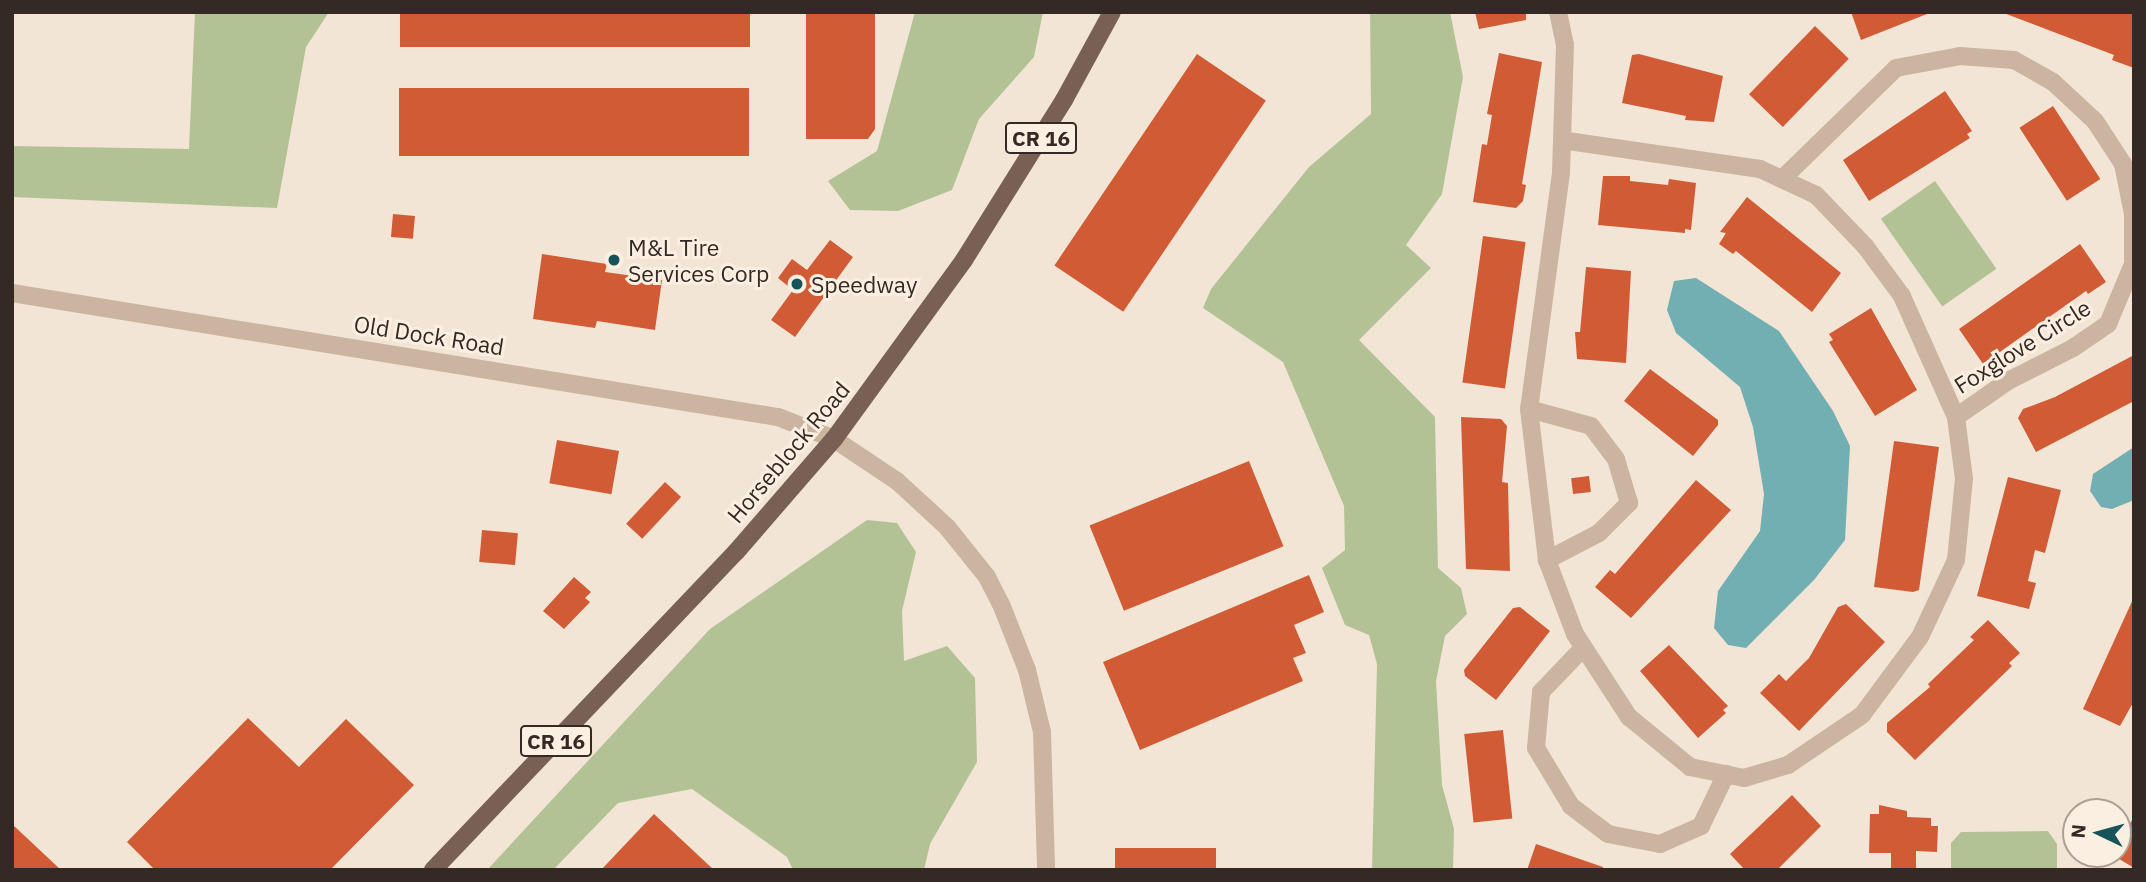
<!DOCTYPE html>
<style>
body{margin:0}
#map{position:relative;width:2146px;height:882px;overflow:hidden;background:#f3e5d5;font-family:"IBM Plex Sans",sans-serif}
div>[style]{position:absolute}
.green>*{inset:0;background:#b3c294;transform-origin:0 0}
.water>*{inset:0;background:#72afb2}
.building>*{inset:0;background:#d05b35;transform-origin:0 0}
.minor>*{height:18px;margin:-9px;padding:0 9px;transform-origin:9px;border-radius:9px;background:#cbb4a0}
.major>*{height:18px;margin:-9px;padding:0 9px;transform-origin:9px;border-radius:9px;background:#786054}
.dots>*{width:19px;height:19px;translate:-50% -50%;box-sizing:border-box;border:4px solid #faefe1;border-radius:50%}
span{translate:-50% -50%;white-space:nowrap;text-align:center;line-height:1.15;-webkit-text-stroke:6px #faefe1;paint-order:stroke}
.shield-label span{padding:2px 5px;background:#faefe1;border:2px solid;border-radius:5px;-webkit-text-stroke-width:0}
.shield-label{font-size:21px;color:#342924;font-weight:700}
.poi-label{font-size:23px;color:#342924}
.left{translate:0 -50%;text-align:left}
.street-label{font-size:23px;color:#342924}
.frame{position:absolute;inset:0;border:14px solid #342924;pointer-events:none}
.north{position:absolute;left:2062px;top:798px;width:70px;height:70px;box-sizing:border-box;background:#faefe1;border:2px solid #aba095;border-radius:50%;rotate:275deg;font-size:19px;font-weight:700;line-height:28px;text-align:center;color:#342924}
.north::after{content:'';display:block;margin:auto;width:24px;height:32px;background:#175459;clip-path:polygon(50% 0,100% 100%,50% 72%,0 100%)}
</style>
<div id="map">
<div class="green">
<i style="clip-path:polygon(195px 12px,329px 12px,306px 47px,277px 208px,12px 197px,12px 146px,189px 149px)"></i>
<i style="clip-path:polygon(915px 12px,1043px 12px,1034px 57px,979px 119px,952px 190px,898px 211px,850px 210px,828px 181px,877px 151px)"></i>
<i style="clip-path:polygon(1370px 12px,1450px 12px,1463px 77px,1442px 194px,1406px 245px,1431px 268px,1359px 340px,1435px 417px,1438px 568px,1461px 588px,1467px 614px,1445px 636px,1436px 681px,1442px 785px,1454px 829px,1453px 870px,1372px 870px,1377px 664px,1369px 635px,1345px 625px,1322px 568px,1345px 550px,1344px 506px,1283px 362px,1203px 308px,1211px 289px,1309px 167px,1371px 114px)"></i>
<i style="left:1935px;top:181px;width:107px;height:66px;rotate:55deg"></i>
<i style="clip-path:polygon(867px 520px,897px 523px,916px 552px,902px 611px,904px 661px,947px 646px,975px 678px,977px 762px,930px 844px,924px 870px,793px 870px,787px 857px,692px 789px,618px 803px,553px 870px,487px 870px,710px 629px)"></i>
<i style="clip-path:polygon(2048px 831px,2057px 844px,2057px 870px,1951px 870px,1951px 843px,1961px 832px)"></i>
</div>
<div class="water">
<i style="clip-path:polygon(1696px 278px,1779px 331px,1833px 411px,1850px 446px,1845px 540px,1814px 580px,1746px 648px,1728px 645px,1714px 628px,1718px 591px,1760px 531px,1764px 494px,1753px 427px,1740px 387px,1676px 333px,1667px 310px,1674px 281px)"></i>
<i style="clip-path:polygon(2134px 447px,2134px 500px,2112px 509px,2101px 507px,2090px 491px,2093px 474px)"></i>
</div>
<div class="building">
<i style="left:400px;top:12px;width:350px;height:35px"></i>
<i style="clip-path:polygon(806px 12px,875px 12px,875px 129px,868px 139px,806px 139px)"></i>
<i style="clip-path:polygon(1475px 12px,1526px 12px,1526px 20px,1479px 29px)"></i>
<i style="clip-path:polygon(1851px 12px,1926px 12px,1927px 14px,1861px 40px)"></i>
<i style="clip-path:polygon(2001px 12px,2134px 12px,2134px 68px,2112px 60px,2114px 55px)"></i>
<i style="left:1815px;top:26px;width:47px;height:95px;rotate:44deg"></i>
<i style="clip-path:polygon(1499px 53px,1542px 62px,1522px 184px,1526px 185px,1523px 201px,1516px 208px,1473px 202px,1482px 144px,1487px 145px,1492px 115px,1487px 114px)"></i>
<i style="left:1197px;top:54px;width:83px;height:255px;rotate:34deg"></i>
<i style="clip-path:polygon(1639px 54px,1723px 76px,1714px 122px,1685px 120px,1686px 116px,1622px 103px,1632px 55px)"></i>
<i style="left:399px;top:88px;width:350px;height:68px"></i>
<i style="clip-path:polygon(1945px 91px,1972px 131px,1967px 134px,1970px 138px,1869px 201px,1843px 160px)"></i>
<i style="left:2053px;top:106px;width:87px;height:40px;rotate:57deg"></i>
<i style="clip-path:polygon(1603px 176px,1630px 176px,1630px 181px,1668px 185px,1669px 179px,1696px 183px,1691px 230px,1685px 229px,1685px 233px,1598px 225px)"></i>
<i style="clip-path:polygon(1747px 197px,1841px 273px,1812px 312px,1736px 251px,1733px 254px,1719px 244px,1726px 233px,1720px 232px)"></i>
<i style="left:393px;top:214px;width:22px;height:23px;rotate:5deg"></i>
<i style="left:1483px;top:236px;width:43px;height:148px;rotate:8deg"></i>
<i style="clip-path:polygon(830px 240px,853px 257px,795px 337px,771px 320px,793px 290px,778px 278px,792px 259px,807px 270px)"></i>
<i style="clip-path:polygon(2080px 244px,2106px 282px,2088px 294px,2086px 291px,1983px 364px,1959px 329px)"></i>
<i style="clip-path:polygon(542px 254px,607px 264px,605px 272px,662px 280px,655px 330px,597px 321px,595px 328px,533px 319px)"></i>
<i style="clip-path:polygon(1586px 267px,1631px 271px,1626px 363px,1577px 359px,1575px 332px,1580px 332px)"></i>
<i style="clip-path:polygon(1871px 308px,1917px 390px,1875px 416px,1829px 342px,1833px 340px,1829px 334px)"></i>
<i style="clip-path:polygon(2134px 355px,2134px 401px,2036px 452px,2018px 418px,2023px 409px,2055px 397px)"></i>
<i style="clip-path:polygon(1650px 369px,1718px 420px,1718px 425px,1693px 456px,1624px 401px)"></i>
<i style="clip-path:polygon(1461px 417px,1501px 419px,1507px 426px,1502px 482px,1508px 483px,1510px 571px,1466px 569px)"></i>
<i style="left:557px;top:440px;width:63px;height:44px;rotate:10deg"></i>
<i style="clip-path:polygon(1894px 441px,1939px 447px,1919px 590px,1913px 592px,1874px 587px)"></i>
<i style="left:1249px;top:461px;width:92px;height:172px;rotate:68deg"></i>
<i style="left:1589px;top:476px;width:16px;height:18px;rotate:83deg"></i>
<i style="clip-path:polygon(2008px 477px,2061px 490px,2045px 553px,2035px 550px,2028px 581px,2036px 583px,2029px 609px,1977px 596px)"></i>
<i style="clip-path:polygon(1696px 480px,1731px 510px,1631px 618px,1595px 587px,1610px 570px,1615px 574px)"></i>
<i style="left:665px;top:482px;width:22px;height:57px;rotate:43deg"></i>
<i style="left:482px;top:530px;width:36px;height:32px;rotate:5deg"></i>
<i style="clip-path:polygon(1309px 575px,1324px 612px,1294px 625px,1306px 653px,1293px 658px,1303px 681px,1140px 750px,1103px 662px)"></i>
<i style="clip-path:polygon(574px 577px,591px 592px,585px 598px,590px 602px,564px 629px,543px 611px)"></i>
<i style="clip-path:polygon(2134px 597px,2134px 701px,2120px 726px,2083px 709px)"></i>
<i style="clip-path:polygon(1846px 604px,1885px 642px,1799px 731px,1760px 693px,1779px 674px,1786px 681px,1809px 658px,1838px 607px)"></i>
<i style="clip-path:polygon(1520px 607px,1550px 631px,1496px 700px,1465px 676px,1464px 670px,1513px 608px)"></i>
<i style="clip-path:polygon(1988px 620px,2020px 653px,2009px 663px,2012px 666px,1915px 760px,1887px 732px,1887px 723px,1930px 687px,1928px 684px,1974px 640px,1970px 637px)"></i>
<i style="clip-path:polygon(1669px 645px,1728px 706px,1723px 710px,1726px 713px,1698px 738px,1640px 671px)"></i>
<i style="clip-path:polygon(248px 718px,299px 767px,346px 719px,414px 785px,330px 870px,155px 870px,127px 842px)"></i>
<i style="left:1503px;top:730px;width:89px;height:39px;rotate:84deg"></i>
<i style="clip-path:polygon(1792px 795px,1821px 826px,1777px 870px,1745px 870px,1730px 854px)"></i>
<i style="clip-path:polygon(1879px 805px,1907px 811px,1907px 817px,1931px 818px,1931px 826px,1938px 826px,1937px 852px,1916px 851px,1916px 869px,1891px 868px,1891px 853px,1869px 853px,1870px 814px,1879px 814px)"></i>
<i style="clip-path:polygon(654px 814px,714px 870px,601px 870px)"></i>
<i style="clip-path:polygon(2134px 817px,2134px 868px,2111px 854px,2118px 854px,2118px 843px)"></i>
<i style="clip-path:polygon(12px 824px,61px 870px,12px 870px)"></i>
<i style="clip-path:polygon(1536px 844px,1603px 867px,1603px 870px,1527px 870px)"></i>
<i style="left:1115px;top:848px;width:101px;height:22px"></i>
</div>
<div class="minor">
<i style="left:1558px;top:12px;width:34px;rotate:78deg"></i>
<i style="left:1565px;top:45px;width:128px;rotate:91.8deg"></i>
<i style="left:1561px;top:173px;width:238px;rotate:97.7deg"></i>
<i style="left:1529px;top:409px;width:152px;rotate:83.2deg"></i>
<i style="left:1547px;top:560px;width:79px;rotate:69.3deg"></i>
<i style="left:1575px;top:634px;width:99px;rotate:57deg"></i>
<i style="left:1629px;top:717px;width:79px;rotate:39.3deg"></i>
<i style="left:1690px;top:767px;width:55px;rotate:11.5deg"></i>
<i style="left:1744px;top:778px;width:46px;rotate:-16.5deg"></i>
<i style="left:1788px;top:765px;width:89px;rotate:-34deg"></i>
<i style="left:1862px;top:715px;width:97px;rotate:-53.4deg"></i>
<i style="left:1920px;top:637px;width:85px;rotate:-64.9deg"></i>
<i style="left:1956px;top:560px;width:81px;rotate:-84.4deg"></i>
<i style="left:1964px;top:479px;width:63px;rotate:-97.4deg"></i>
<i style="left:1956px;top:417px;width:133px;rotate:-114.1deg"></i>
<i style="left:1902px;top:296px;width:62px;rotate:-126.5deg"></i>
<i style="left:1865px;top:246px;width:71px;rotate:-133.9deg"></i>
<i style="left:1816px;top:195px;width:62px;rotate:-155.1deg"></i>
<i style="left:1760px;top:169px;width:200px;rotate:-171.7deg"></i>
<i style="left:1782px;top:179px;width:159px;rotate:-44.2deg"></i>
<i style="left:1896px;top:68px;width:65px;rotate:-10.6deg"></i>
<i style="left:1960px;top:56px;width:54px;rotate:4.2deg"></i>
<i style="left:2014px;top:60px;width:45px;rotate:29.4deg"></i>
<i style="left:2053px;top:82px;width:57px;rotate:42.9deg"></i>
<i style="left:2095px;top:121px;width:51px;rotate:56.9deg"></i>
<i style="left:2123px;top:164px;width:51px;rotate:78.7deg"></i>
<i style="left:2133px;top:214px;width:50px;rotate:90deg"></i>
<i style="left:2133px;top:264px;width:65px;rotate:112.6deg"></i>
<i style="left:2108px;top:324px;width:42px;rotate:145.6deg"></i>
<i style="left:2073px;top:348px;width:73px;rotate:153.1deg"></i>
<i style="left:2008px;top:381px;width:63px;rotate:145.3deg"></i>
<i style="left:12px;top:293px;width:776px;rotate:9.2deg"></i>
<i style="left:778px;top:417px;width:60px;rotate:21.4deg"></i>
<i style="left:834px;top:439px;width:76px;rotate:33.7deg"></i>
<i style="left:897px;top:481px;width:68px;rotate:42.6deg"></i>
<i style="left:947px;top:527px;width:64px;rotate:51.3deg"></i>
<i style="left:987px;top:577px;width:30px;rotate:63deg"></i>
<i style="left:1001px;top:604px;width:71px;rotate:68.5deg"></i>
<i style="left:1027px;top:670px;width:64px;rotate:76.4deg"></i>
<i style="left:1042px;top:732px;width:138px;rotate:88.3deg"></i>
<i style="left:1529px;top:409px;width:64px;rotate:15.3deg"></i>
<i style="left:1591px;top:426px;width:41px;rotate:52.9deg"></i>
<i style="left:1616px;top:459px;width:46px;rotate:73.5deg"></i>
<i style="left:1629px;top:503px;width:42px;rotate:135deg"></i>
<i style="left:1599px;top:533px;width:59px;rotate:152.6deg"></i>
<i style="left:1583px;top:648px;width:61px;rotate:133.7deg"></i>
<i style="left:1541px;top:692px;width:56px;rotate:95.1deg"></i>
<i style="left:1536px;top:748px;width:68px;rotate:58.9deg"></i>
<i style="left:1571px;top:806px;width:46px;rotate:37.1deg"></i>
<i style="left:1608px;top:834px;width:53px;rotate:10.9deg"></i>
<i style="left:1660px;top:844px;width:45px;rotate:-23.7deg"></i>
<i style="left:1701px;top:826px;width:58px;rotate:-64.3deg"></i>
</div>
<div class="major">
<i style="left:433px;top:870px;width:439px;rotate:-46.4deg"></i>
<i style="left:736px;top:552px;width:150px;rotate:-49.1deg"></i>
<i style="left:834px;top:439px;width:221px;rotate:-54deg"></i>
<i style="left:964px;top:260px;width:189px;rotate:-58deg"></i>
<i style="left:1064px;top:100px;width:100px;rotate:-61.4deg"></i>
</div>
<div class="dots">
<i style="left:614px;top:260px;background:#175459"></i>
<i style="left:797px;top:284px;background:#175459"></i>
</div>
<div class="shield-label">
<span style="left:1041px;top:138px">CR 16</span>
<span style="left:556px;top:741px">CR 16</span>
</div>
<div class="poi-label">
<span class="left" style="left:628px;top:260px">M&amp;L Tire<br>Services Corp</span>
<span class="left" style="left:811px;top:284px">Speedway</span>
</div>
<div class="street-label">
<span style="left:429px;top:335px;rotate:9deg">Old Dock Road</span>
<span style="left:2022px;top:346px;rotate:-32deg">Foxglove Circle</span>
<span style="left:788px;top:452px;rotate:-50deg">Horseblock Road</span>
</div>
<div class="frame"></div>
<div class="north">N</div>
</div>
